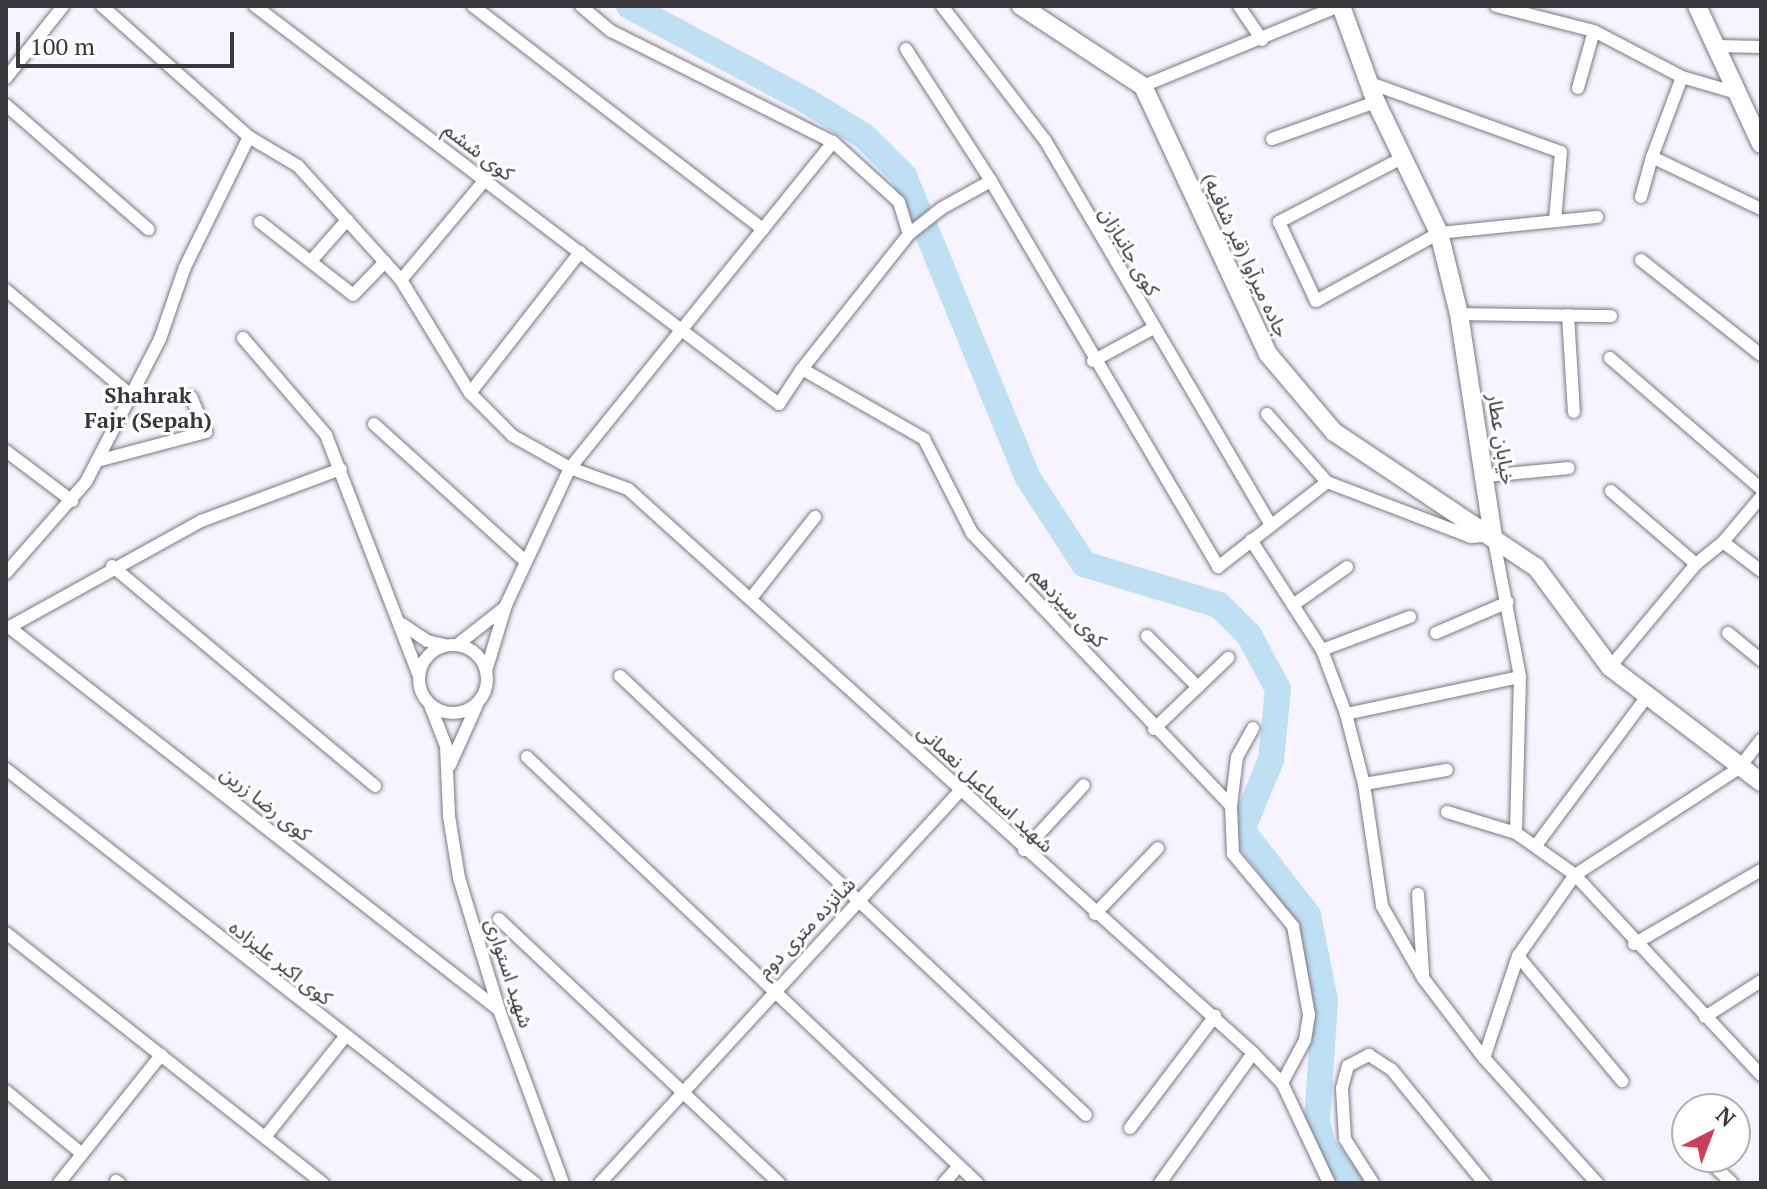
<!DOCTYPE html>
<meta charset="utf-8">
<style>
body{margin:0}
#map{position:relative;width:1767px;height:1189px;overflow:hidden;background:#f7f4ff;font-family:"PT Serif","Noto Sans Arabic",serif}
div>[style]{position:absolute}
.river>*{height:26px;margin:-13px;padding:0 13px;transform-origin:13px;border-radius:13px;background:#bfdff3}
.roads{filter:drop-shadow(0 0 2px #7b7783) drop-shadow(0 0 2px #7b7783)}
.street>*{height:12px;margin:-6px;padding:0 6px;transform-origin:6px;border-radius:6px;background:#fff}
.street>.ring{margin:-6px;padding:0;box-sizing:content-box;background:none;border:12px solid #fff;border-radius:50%}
.secondary>*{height:18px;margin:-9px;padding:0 9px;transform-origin:9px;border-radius:9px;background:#fff}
span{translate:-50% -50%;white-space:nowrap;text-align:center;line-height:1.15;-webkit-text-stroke:6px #fff;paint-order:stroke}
.street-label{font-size:20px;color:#39373c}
.neighbourhood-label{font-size:22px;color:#39373c;font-weight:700}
.frame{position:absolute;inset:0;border:8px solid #39373c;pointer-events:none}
.north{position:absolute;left:1671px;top:1093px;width:80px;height:80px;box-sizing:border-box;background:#fff;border:2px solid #b0afb1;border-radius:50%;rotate:42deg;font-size:22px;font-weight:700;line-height:32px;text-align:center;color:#39373c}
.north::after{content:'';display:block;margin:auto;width:28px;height:36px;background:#ce3e58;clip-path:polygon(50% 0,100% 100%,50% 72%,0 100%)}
.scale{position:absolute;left:16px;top:32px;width:218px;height:36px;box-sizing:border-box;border:4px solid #39373c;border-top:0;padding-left:10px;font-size:24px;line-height:28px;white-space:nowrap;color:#39373c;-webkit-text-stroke:6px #fff;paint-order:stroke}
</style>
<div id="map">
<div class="river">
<i style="left:629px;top:6px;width:202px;rotate:28.1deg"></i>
<i style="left:807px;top:101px;width:67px;rotate:31.6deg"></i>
<i style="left:864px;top:136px;width:57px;rotate:45deg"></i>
<i style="left:904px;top:176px;width:326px;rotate:67.7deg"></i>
<i style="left:1028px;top:478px;width:103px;rotate:56.9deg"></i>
<i style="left:1084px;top:564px;width:141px;rotate:16.9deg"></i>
<i style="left:1219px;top:605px;width:42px;rotate:45deg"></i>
<i style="left:1249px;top:635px;width:61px;rotate:61.8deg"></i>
<i style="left:1278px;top:689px;width:71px;rotate:95.6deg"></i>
<i style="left:1271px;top:760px;width:76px;rotate:112.5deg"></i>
<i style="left:1242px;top:830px;width:108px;rotate:52.2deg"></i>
<i style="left:1308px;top:915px;width:88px;rotate:78.8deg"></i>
<i style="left:1325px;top:1001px;width:120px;rotate:93.8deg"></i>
<i style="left:1317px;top:1121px;width:26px;rotate:77deg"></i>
<i style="left:1323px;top:1146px;width:47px;rotate:51.9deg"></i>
</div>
<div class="roads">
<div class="street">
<i style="left:102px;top:6px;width:197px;rotate:41.7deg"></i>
<i style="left:249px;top:137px;width:57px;rotate:30.6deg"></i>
<i style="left:298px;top:166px;width:154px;rotate:47.9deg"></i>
<i style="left:401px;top:280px;width:132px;rotate:58.6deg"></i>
<i style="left:470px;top:393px;width:61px;rotate:45deg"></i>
<i style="left:513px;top:436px;width:65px;rotate:29.3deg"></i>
<i style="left:570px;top:468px;width:62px;rotate:19.9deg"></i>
<i style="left:628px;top:489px;width:842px;rotate:42.06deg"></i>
<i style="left:1253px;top:1053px;width:42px;rotate:46deg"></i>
<i style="left:1282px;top:1083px;width:110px;rotate:64.8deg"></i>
<i style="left:255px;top:6px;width:658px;rotate:37.22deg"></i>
<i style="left:779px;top:404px;width:42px;rotate:-56.7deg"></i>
<i style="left:802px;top:369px;width:141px;rotate:29.8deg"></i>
<i style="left:924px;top:439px;width:106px;rotate:62.9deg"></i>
<i style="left:972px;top:533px;width:376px;rotate:46.5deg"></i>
<i style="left:1231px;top:806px;width:48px;rotate:87.6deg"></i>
<i style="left:1233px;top:854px;width:94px;rotate:50.2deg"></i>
<i style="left:1293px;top:926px;width:90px;rotate:79.8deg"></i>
<i style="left:1309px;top:1015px;width:25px;rotate:99deg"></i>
<i style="left:1305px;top:1040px;width:49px;rotate:118.1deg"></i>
<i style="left:473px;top:6px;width:366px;rotate:37.6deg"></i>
<i style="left:581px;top:6px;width:39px;rotate:40deg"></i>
<i style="left:611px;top:31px;width:248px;rotate:26.6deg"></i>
<i style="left:833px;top:142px;width:89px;rotate:42.3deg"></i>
<i style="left:899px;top:202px;width:34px;rotate:73deg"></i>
<i style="left:942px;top:6px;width:169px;rotate:52.5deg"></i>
<i style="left:1045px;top:140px;width:446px;rotate:59.6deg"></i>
<i style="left:1239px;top:6px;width:41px;rotate:55.9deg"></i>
<i style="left:1496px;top:6px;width:101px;rotate:14.3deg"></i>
<i style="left:1594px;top:31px;width:99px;rotate:27.6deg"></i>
<i style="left:1682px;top:77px;width:57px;rotate:16.2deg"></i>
<i style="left:1718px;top:46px;width:43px;rotate:1.3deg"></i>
<i style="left:906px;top:49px;width:157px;rotate:57.2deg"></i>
<i style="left:991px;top:181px;width:448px;rotate:59.5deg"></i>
<i style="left:1218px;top:567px;width:138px;rotate:-37.9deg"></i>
<i style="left:1327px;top:482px;width:154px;rotate:20.9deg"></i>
<i style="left:1471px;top:537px;width:22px;rotate:-5deg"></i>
<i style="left:1493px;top:535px;width:145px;rotate:79.2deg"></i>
<i style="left:1520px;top:677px;width:156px;rotate:91.5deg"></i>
<i style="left:1516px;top:833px;width:72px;rotate:35.4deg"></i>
<i style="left:1575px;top:875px;width:273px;rotate:47.1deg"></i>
<i style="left:6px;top:78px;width:92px;rotate:-51.6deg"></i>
<i style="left:1370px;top:83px;width:203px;rotate:19.9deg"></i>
<i style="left:1561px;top:152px;width:68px;rotate:95deg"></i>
<i style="left:1143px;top:86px;width:212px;rotate:-22.2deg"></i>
<i style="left:1578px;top:88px;width:59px;rotate:-74.3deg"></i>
<i style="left:6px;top:105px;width:189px;rotate:41.1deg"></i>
<i style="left:1272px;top:139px;width:110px;rotate:-19.6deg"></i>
<i style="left:1652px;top:157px;width:85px;rotate:-69.4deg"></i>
<i style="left:1402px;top:158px;width:139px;rotate:152.5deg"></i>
<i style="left:1279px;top:222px;width:87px;rotate:64.9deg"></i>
<i style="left:1316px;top:301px;width:141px;rotate:-28.9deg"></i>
<i style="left:1439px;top:233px;width:159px;rotate:-5.8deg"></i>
<i style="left:1641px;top:197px;width:41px;rotate:-74.6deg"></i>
<i style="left:1652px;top:157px;width:121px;rotate:25.5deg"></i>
<i style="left:260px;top:222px;width:118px;rotate:38.1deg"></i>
<i style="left:353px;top:295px;width:46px;rotate:-45.9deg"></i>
<i style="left:1641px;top:260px;width:153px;rotate:38.4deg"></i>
<i style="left:311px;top:261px;width:55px;rotate:-48.7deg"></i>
<i style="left:401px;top:280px;width:129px;rotate:-50deg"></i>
<i style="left:6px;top:290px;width:165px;rotate:40.1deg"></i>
<i style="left:1459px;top:314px;width:152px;rotate:0.8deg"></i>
<i style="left:1568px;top:315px;width:97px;rotate:86.5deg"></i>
<i style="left:243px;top:338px;width:128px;rotate:49.4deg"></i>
<i style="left:326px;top:435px;width:256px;rotate:68.9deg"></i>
<i style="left:1610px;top:358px;width:200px;rotate:40.9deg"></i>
<i style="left:1093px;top:361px;width:67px;rotate:-28.5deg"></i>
<i style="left:802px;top:369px;width:172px;rotate:-51.6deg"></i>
<i style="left:909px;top:234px;width:42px;rotate:-38.2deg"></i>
<i style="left:942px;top:208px;width:56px;rotate:-28.9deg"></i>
<i style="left:470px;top:393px;width:179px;rotate:-52deg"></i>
<i style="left:1267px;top:414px;width:91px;rotate:48.6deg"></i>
<i style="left:374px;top:424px;width:204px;rotate:42.2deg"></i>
<i style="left:6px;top:451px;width:83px;rotate:37.1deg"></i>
<i style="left:97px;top:461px;width:113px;rotate:-14.9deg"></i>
<i style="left:206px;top:432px;width:38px;rotate:-113deg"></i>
<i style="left:1487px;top:476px;width:82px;rotate:-5.6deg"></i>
<i style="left:1611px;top:491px;width:112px;rotate:40.7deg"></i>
<i style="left:1251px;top:540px;width:131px;rotate:57.2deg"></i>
<i style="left:1322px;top:650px;width:68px;rotate:69.4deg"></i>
<i style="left:1346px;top:714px;width:72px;rotate:75.6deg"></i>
<i style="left:1364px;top:784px;width:123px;rotate:81.6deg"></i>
<i style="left:1382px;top:906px;width:83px;rotate:60.3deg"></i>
<i style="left:1423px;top:978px;width:101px;rotate:52.7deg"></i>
<i style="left:1484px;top:1058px;width:169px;rotate:47.9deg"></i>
<i style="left:1723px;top:542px;width:48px;rotate:37.3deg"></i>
<i style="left:112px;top:566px;width:343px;rotate:39.9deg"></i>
<i style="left:6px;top:573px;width:121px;rotate:-48.7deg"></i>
<i style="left:86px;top:482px;width:161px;rotate:-62.6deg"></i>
<i style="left:160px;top:339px;width:76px;rotate:-70.9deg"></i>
<i style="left:185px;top:267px;width:145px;rotate:-63.8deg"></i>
<i style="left:752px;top:597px;width:102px;rotate:-51.8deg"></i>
<i style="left:1293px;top:605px;width:66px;rotate:-35.1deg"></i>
<i style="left:402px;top:624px;width:30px;rotate:34deg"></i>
<i style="left:427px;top:641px;width:18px;rotate:13deg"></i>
<i style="left:9px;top:627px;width:622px;rotate:38.01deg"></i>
<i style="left:6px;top:629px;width:223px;rotate:-29deg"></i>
<i style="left:201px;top:521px;width:149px;rotate:-20.4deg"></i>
<i style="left:1436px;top:633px;width:78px;rotate:-23.3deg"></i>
<i style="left:1728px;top:633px;width:43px;rotate:39.3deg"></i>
<i style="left:1147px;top:636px;width:72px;rotate:45deg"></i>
<i class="ring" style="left:419px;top:645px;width:56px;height:56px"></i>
<i style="left:457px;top:645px;width:60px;rotate:-38.2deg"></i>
<i style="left:1322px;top:650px;width:94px;rotate:-20.6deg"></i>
<i style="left:1610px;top:667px;width:134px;rotate:-50.1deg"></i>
<i style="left:1696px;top:564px;width:35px;rotate:-39deg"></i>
<i style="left:1723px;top:542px;width:59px;rotate:-49.8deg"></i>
<i style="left:486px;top:671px;width:69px;rotate:-73.1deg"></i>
<i style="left:506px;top:605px;width:151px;rotate:-65deg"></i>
<i style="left:570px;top:468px;width:419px;rotate:-51.1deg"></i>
<i style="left:620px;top:676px;width:640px;rotate:43.29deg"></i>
<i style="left:430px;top:705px;width:44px;rotate:68.7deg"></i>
<i style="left:446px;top:746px;width:70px;rotate:87.5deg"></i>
<i style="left:449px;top:816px;width:63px;rotate:80.8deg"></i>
<i style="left:459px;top:878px;width:138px;rotate:73.1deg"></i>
<i style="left:499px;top:1010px;width:184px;rotate:69.7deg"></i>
<i style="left:1346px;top:714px;width:178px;rotate:-12deg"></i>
<i style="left:1154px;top:729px;width:103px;rotate:-43.8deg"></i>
<i style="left:527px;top:757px;width:620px;rotate:43.43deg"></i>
<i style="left:450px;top:765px;width:66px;rotate:-65.8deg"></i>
<i style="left:6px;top:769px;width:672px;rotate:38.05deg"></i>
<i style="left:1364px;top:784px;width:84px;rotate:-9.6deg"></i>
<i style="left:1231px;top:806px;width:49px;rotate:-83deg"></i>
<i style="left:1237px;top:757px;width:33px;rotate:-61deg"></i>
<i style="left:1447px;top:812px;width:72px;rotate:16.9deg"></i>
<i style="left:1537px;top:844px;width:182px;rotate:-53.3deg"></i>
<i style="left:1024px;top:850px;width:88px;rotate:-47.3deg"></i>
<i style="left:1418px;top:894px;width:80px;rotate:86.4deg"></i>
<i style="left:1095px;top:914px;width:91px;rotate:-46.3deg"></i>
<i style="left:499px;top:919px;width:385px;rotate:43.3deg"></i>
<i style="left:6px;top:933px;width:404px;rotate:38.3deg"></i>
<i style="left:1634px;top:944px;width:147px;rotate:-30.2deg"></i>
<i style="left:1518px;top:956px;width:163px;rotate:50.2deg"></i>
<i style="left:1705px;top:1017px;width:67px;rotate:-32.7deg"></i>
<i style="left:1484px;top:1058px;width:108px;rotate:-71.6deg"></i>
<i style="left:1518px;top:956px;width:99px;rotate:-54.9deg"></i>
<i style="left:1575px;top:875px;width:196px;rotate:-33.1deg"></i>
<i style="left:1739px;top:768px;width:36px;rotate:-52deg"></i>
<i style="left:6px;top:1091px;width:97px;rotate:39.6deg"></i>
<i style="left:1130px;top:1128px;width:141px;rotate:-52.8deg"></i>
<i style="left:265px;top:1137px;width:127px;rotate:-51.4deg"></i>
<i style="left:1705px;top:1157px;width:37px;rotate:44deg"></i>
<i style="left:116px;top:1181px;width:4px;rotate:34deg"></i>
<i style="left:59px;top:1183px;width:164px;rotate:-51.4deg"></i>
<i style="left:600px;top:1183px;width:531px;rotate:-47.44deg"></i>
<i style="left:944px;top:1183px;width:21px;rotate:-49deg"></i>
<i style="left:1160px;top:1183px;width:160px;rotate:-54.4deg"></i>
<i style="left:1373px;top:1183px;width:52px;rotate:-122.5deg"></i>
<i style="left:1345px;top:1139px;width:51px;rotate:-93.4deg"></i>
<i style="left:1342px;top:1088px;width:23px;rotate:-75deg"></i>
<i style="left:1348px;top:1066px;width:24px;rotate:-28deg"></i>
<i style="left:1369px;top:1055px;width:27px;rotate:33deg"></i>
<i style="left:1392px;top:1070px;width:146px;rotate:50.8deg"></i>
</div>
<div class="secondary">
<i style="left:1021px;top:6px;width:146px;rotate:33.3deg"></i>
<i style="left:1143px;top:86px;width:296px;rotate:65deg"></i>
<i style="left:1268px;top:354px;width:102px;rotate:49.8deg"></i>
<i style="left:1334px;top:432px;width:243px;rotate:33.8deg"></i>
<i style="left:1536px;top:567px;width:124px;rotate:53.5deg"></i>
<i style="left:1610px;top:667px;width:190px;rotate:37.3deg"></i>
<i style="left:1341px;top:6px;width:102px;rotate:70deg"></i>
<i style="left:1376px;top:102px;width:145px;rotate:64.3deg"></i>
<i style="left:1439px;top:233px;width:83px;rotate:76.1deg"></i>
<i style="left:1459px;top:314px;width:224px;rotate:81.3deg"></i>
<i style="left:1697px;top:6px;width:152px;rotate:65.1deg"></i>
</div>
</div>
<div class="street-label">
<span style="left:479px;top:151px;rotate:37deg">کوی ششم</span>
<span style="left:1130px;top:251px;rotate:60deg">کوی جانبازان</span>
<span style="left:1246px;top:255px;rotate:65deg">جاده میرآوا (قبر شافیه)</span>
<span style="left:1502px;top:439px;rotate:81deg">خیابان عطار</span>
<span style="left:1069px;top:607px;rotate:47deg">کوی سیزدهم</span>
<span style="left:986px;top:788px;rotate:43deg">شهید اسماعیل نعمانی</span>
<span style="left:266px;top:803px;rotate:38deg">کوی رضا زرین</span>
<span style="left:806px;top:927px;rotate:-46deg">شانزده متری دوم</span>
<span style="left:281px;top:962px;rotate:38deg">کوی اکبر علیزاده</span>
<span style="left:510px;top:973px;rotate:72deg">شهید استواری</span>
</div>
<div class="neighbourhood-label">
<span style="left:148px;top:407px">Shahrak<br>Fajr (Sepah)</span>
</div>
<div class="frame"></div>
<div class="north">N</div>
<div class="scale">100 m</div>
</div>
